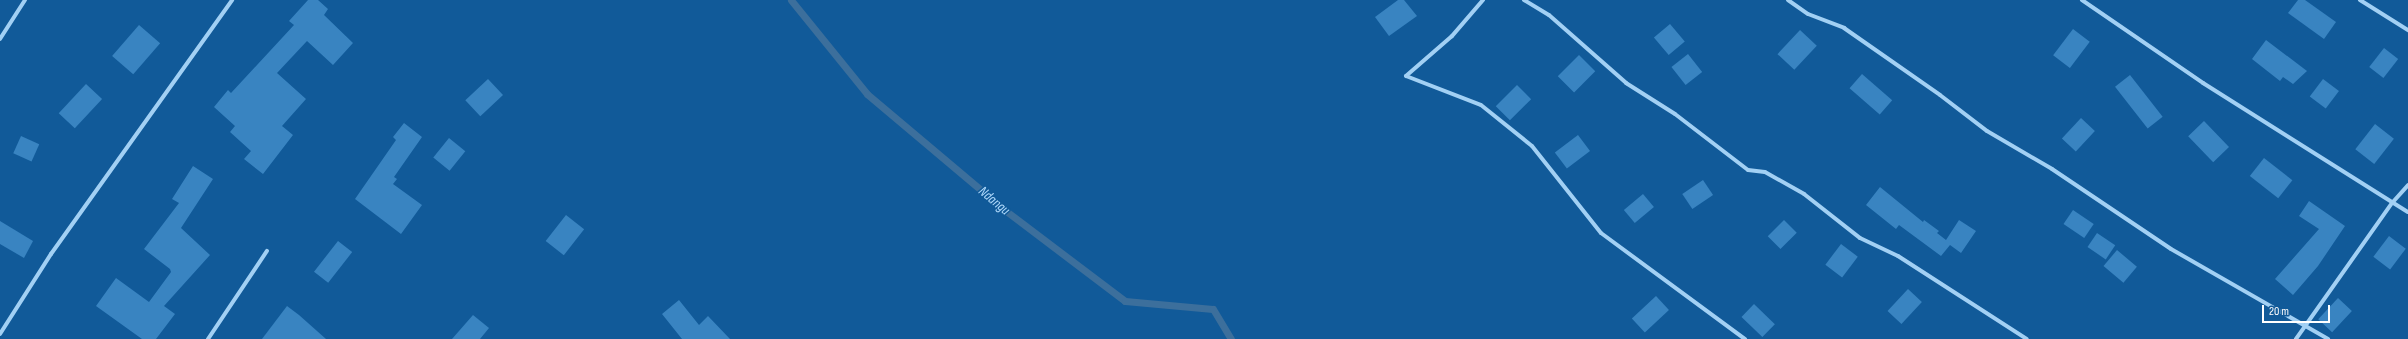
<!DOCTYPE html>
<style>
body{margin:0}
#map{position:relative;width:2408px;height:339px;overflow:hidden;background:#115a99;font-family:"Sofia Sans Condensed",sans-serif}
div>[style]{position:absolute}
.stream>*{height:7px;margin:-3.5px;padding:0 3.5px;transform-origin:3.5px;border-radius:3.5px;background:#3c6f9c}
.building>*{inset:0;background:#3984c1;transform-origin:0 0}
.street>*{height:4px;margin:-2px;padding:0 2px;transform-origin:2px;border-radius:2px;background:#a2d0f4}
span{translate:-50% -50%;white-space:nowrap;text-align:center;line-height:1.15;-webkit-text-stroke:3px #115a99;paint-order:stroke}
.water-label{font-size:14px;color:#afd9fb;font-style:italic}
.scale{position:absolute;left:2262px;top:305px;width:68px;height:18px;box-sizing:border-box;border:2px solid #fff;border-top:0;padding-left:5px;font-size:12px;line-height:14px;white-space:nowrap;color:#fff;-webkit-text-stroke:3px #115a99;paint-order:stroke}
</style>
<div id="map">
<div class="stream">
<i style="left:791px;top:0;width:121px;rotate:51deg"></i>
<i style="left:867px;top:94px;width:182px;rotate:40.1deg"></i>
<i style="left:1006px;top:211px;width:149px;rotate:37.1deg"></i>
<i style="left:1125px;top:301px;width:88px;rotate:5.2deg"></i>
<i style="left:1213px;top:309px;width:35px;rotate:59deg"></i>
</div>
<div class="building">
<i style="clip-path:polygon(308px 0,318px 0,328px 9px,324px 15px,353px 43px,333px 65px,307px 41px,277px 73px,306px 99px,282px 126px,293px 135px,263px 174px,244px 159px,251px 151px,230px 132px,235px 126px,214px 107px,228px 90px,231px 93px,294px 25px,289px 21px)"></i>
<i style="clip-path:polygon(1398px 0,1404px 0,1417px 16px,1389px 36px,1375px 17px)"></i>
<i style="clip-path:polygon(2298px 0,2305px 0,2336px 22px,2324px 39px,2288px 13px)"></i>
<i style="left:1670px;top:24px;width:23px;height:21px;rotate:50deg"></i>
<i style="left:139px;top:25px;width:28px;height:41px;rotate:41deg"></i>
<i style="left:2073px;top:29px;width:21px;height:33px;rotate:37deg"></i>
<i style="left:1800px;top:30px;width:23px;height:33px;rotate:43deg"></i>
<i style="clip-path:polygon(2266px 40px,2307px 71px,2293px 84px,2283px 77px,2280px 81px,2252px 59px)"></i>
<i style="left:2384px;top:48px;width:18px;height:24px;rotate:38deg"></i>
<i style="left:1688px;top:54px;width:23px;height:21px;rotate:52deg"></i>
<i style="left:1579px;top:55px;width:23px;height:30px;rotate:45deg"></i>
<i style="left:1862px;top:74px;width:40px;height:19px;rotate:41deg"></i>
<i style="left:2130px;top:75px;width:53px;height:19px;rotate:52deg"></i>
<i style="left:488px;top:79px;width:22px;height:31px;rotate:47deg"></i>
<i style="left:2323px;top:79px;width:20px;height:22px;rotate:37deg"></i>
<i style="left:86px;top:84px;width:22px;height:40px;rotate:43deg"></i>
<i style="left:1517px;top:85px;width:20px;height:30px;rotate:45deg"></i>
<i style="left:2081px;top:118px;width:19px;height:28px;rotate:43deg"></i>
<i style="left:2204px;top:121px;width:36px;height:22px;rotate:46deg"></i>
<i style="clip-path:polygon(404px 123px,422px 137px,394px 177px,397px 179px,393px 184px,422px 205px,401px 234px,355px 199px,396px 140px,393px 137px)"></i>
<i style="left:2375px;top:124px;width:24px;height:32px;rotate:38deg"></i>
<i style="left:1578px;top:135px;width:20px;height:29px;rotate:53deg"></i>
<i style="left:21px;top:136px;width:20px;height:19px;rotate:24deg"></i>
<i style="left:449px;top:138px;width:21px;height:25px;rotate:39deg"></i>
<i style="left:2264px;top:158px;width:36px;height:23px;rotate:38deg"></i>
<i style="clip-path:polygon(193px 166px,213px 179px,181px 228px,210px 255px,164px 306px,175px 314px,156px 339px,142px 339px,96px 306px,116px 278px,149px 302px,171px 272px,170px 269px,144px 249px,179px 203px,172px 199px)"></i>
<i style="left:1703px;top:180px;width:18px;height:25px;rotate:56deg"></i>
<i style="clip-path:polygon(1880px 187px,1923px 222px,1924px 220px,1939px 231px,1937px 233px,1946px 240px,1959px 220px,1976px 231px,1961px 253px,1950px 245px,1941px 256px,1899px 225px,1896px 229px,1866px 205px)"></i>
<i style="left:1643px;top:194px;width:17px;height:25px;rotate:50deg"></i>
<i style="clip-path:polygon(2309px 201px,2345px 226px,2318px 266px,2293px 295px,2275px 279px,2319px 229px,2299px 216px)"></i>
<i style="left:2073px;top:210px;width:25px;height:17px;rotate:34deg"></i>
<i style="left:566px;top:215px;width:23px;height:33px;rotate:38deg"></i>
<i style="left:1784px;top:220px;width:18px;height:23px;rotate:45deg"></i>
<i style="clip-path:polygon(0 221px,33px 241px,24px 258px,0 244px)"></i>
<i style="left:2097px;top:233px;width:22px;height:17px;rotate:34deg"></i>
<i style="left:2389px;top:236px;width:21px;height:26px;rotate:37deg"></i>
<i style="left:338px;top:241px;width:18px;height:39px;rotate:38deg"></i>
<i style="left:1841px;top:244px;width:21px;height:26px;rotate:37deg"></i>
<i style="left:2117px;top:250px;width:26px;height:21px;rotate:40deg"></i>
<i style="left:1908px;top:289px;width:19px;height:30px;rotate:43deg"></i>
<i style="left:1656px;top:296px;width:19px;height:33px;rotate:47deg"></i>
<i style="left:2338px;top:298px;width:19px;height:29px;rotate:43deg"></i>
<i style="clip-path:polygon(679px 300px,699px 325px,708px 316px,730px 339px,682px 339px,662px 314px)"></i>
<i style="left:1754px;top:304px;width:29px;height:18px;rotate:44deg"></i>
<i style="clip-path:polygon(287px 306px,299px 315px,326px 339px,262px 339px)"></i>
<i style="clip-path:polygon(473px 315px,489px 328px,480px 339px,452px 339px)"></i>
</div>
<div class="street">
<i style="left:1483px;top:0;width:48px;rotate:130.7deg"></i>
<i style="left:1452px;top:36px;width:61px;rotate:139deg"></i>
<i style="left:1406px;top:76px;width:80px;rotate:21.1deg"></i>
<i style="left:1481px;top:105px;width:65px;rotate:38.8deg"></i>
<i style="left:1532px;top:146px;width:111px;rotate:51.6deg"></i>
<i style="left:1601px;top:233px;width:179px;rotate:36.4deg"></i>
<i style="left:1524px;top:0;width:29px;rotate:31deg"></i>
<i style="left:1549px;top:15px;width:103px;rotate:41.4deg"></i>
<i style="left:1626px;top:83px;width:58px;rotate:32.3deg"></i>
<i style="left:1675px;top:114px;width:92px;rotate:37.5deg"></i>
<i style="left:1748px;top:170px;width:17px;rotate:7deg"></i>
<i style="left:1765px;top:172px;width:45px;rotate:29.4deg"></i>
<i style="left:1804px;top:194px;width:71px;rotate:38.2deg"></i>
<i style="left:1860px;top:238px;width:42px;rotate:25.3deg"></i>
<i style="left:1898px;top:256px;width:153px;rotate:32.8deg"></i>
<i style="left:1788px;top:0;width:24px;rotate:35deg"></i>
<i style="left:1808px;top:14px;width:39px;rotate:21deg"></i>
<i style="left:1844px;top:28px;width:117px;rotate:34.9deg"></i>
<i style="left:1940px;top:95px;width:59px;rotate:37.5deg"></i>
<i style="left:1987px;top:131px;width:75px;rotate:30.3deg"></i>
<i style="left:2052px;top:169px;width:143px;rotate:33.9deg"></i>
<i style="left:2171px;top:249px;width:181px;rotate:29.8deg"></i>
<i style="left:2082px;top:0;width:147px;rotate:34.4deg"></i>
<i style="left:2203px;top:83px;width:242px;rotate:32.2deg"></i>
<i style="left:2360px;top:0;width:57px;rotate:32deg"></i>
<i style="left:0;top:39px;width:46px;rotate:-57.3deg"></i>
<i style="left:0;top:334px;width:95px;rotate:-57.5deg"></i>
<i style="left:51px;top:254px;width:312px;rotate:-54.5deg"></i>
<i style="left:208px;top:339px;width:106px;rotate:-56.2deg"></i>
<i style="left:2296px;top:339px;width:166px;rotate:-54.8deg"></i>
<i style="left:2392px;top:203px;width:24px;rotate:-48deg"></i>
</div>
<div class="water-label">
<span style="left:994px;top:201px;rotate:40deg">Ndangu</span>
</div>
<div class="scale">20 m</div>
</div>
